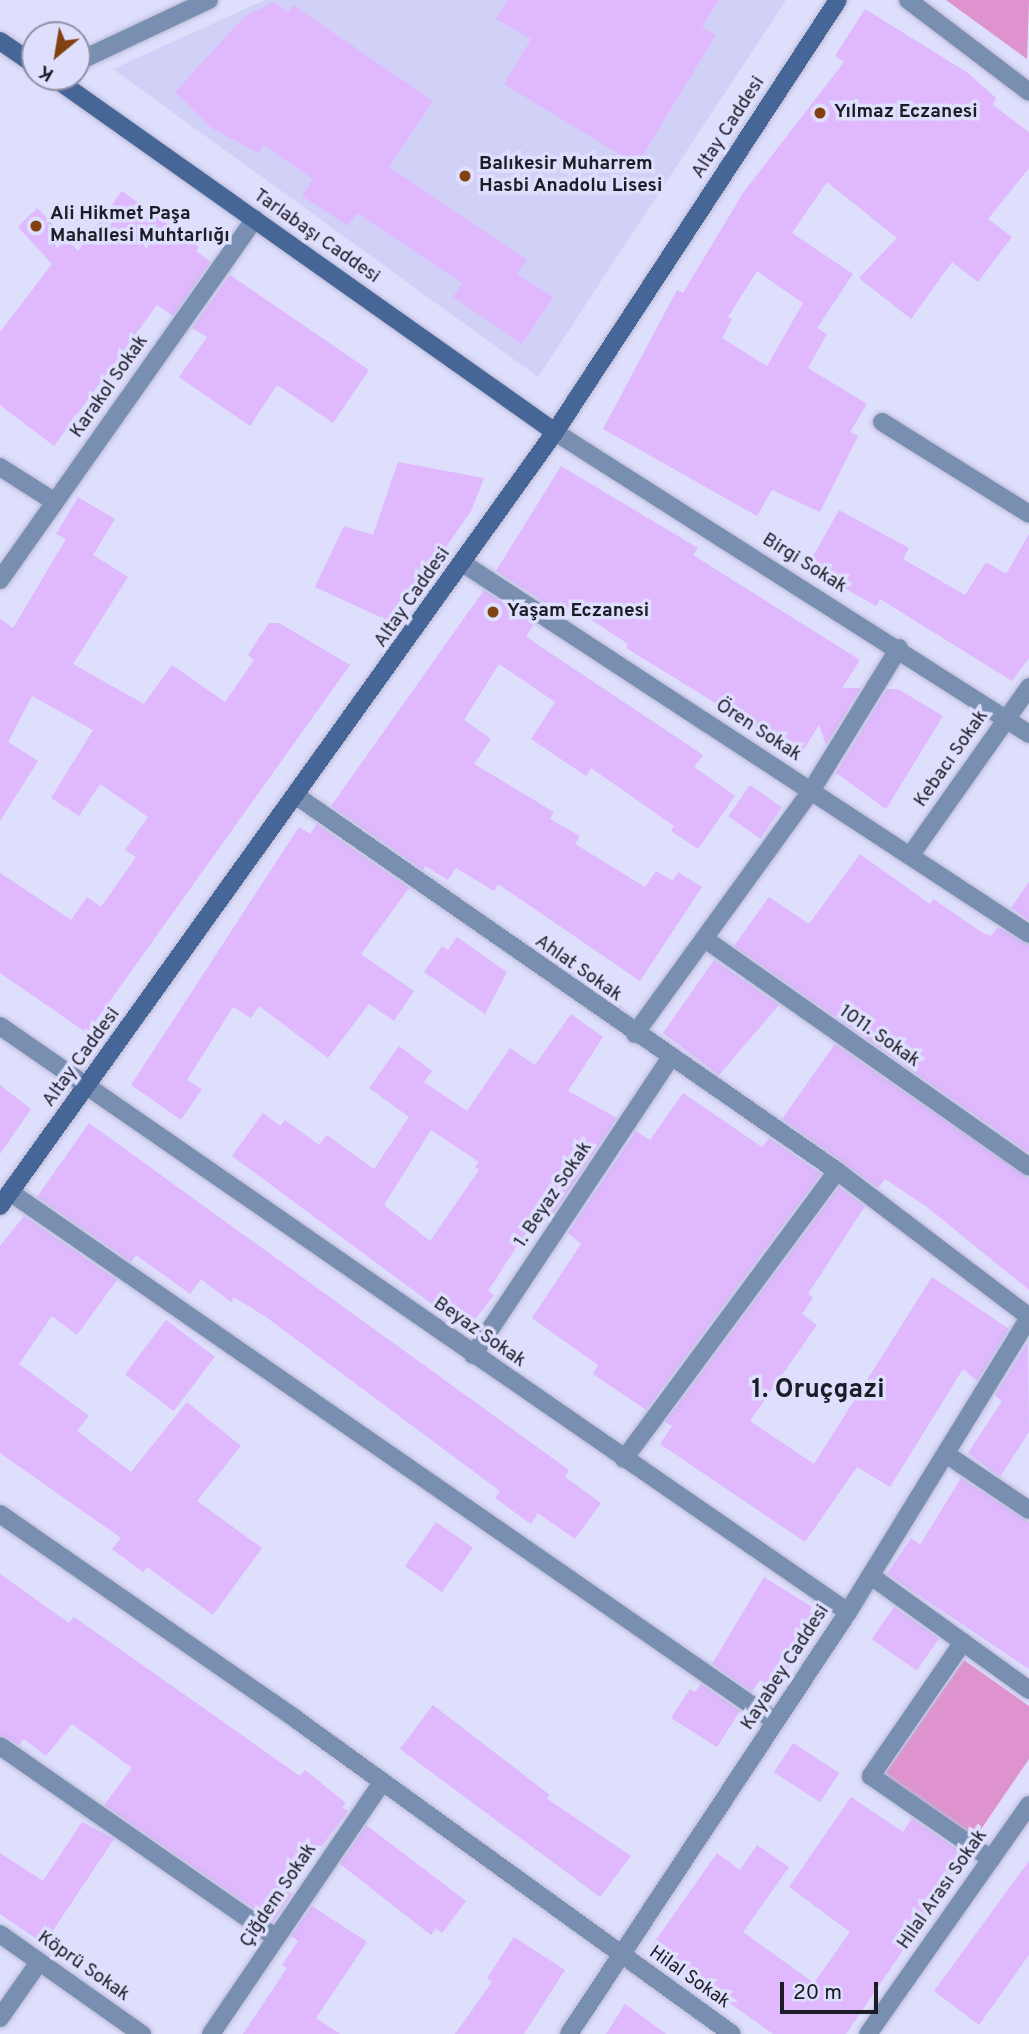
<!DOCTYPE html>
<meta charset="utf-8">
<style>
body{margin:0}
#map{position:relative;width:1029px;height:2034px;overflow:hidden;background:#dedefd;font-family:Overpass,sans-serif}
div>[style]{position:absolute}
.built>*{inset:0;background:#d1d1f7}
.green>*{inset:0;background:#de93ce}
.building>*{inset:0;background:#dfb8fe;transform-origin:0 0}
.roads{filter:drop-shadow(0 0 2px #bbbbd6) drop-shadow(0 0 2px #bbbbd6)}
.minor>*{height:18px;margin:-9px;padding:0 9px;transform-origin:9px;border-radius:9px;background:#798fb2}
.secondary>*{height:18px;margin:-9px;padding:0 9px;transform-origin:9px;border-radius:9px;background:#476698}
.dots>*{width:19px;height:19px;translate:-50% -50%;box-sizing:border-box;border:4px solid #dedefd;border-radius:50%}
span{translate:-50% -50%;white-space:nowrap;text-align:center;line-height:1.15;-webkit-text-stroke:7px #dedefd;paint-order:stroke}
.poi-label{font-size:19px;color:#1c1c26;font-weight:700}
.left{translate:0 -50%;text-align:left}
.street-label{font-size:19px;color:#1c1c26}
.district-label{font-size:26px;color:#1c1c26;font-weight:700}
.north{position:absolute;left:21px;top:21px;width:70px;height:70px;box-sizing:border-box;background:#dedefd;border:2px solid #9090a7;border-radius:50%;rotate:210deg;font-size:19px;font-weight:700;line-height:28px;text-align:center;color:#1c1c26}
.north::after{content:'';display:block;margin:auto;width:24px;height:32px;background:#834011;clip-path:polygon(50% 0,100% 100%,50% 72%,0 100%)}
.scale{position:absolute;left:780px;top:1982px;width:98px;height:32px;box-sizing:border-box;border:4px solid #1c1c26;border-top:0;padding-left:9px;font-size:21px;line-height:24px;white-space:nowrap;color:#1c1c26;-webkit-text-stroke:5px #dedefd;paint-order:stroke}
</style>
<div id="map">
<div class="built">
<i style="clip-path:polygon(265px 0,786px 0,538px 377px,113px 69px)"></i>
</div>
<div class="green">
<i style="clip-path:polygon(946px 0,1029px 0,1027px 59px)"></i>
<i style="clip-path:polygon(964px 1660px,1029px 1706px,1029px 1759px,975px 1838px,884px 1775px)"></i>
</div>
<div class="building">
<i style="clip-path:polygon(508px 0,719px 0,702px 27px,716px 35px,637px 165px,504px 84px,531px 39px,496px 19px)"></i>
<i style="clip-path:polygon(274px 2px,288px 12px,293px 5px,433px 101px,389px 167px,527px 260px,517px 274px,553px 297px,522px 344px,453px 297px,462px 283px,357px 213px,348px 226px,302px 196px,313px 179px,264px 145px,259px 153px,211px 128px,175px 92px,245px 16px)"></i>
<i style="clip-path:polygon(evenodd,865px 9px,968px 73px,996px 98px,993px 105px,1029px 132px,1029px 168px,988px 219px,1012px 237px,978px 282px,952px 262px,911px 319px,859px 278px,897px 238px,827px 182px,792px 233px,853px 274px,817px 328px,827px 334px,808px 368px,867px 404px,850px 432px,858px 436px,820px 512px,772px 490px,757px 516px,603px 429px,677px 290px,683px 293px,743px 193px,844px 62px,835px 56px,865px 9px,757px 271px,803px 303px,767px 366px,722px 338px,732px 319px,728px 317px,757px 271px)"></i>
<i style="clip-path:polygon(122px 191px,199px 247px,196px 251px,211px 262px,173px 316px,157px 305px,54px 446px,0 405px,0 332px,52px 264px,18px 227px,37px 208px,78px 251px)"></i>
<i style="clip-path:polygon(230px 275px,369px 370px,333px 423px,277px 385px,250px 426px,179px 377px,207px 337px,192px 328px)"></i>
<i style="clip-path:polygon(398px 462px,484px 478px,471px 511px,393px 623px,315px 587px,344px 526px,373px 535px)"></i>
<i style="clip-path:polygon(561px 466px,698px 548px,693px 555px,860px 660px,842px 688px,861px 688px,826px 745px,819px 725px,800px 755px,626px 648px,628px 644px,570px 606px,565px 612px,547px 604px,496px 571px)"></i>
<i style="clip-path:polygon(78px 497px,115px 519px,93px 555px,128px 577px,73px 664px,144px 704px,172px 665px,225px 702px,254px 660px,248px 655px,269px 623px,279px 623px,350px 665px,87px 1033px,0 973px,0 873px,71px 920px,87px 897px,101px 907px,136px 857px,125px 850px,148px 817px,100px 784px,79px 816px,51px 798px,93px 730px,32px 696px,8px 742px,38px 761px,0 821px,0 619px,13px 628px,66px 539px,56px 534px)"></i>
<i style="clip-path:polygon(839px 510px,909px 548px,903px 559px,965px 595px,986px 562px,1006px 574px,1029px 534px,1029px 658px,1012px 681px,880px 599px,876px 606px,807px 567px)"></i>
<i style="clip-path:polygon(484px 590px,534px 624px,526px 636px,541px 647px,703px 755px,694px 767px,735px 796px,698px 849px,671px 831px,674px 826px,591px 768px,586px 776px,531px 739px,555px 702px,499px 664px,464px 720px,491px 739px,474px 764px,554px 812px,550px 819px,580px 836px,575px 844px,645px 887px,656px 871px,673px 881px,678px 872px,702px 887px,640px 981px,498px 884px,494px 891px,456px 868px,448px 880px,425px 866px,423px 870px,331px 806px)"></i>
<i style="clip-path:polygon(887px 689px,898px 689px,943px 716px,886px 809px,836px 773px)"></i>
<i style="left:750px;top:785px;width:39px;height:38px;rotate:35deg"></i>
<i style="clip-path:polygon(317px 824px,409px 888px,361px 954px,414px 991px,394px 1021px,369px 1004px,328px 1058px,259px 1006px,251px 1018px,233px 1007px,187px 1080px,202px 1089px,181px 1120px,131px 1085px,299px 827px,310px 834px)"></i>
<i style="clip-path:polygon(860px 854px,930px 904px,933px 899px,983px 933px,991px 936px,998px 927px,1029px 945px,1029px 1153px,734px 946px,769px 897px,809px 924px)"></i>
<i style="clip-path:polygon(1029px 882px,1029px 920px,1011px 908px)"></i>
<i style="clip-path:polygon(457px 937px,507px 972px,485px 1014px,424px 972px,442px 946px,448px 950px)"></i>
<i style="clip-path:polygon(714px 960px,779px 1005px,719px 1075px,663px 1033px)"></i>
<i style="clip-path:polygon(evenodd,571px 1014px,603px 1037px,568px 1091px,617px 1118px,550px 1219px,542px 1213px,517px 1246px,488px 1291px,494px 1295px,467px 1330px,232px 1156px,263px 1113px,280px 1126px,285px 1120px,319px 1145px,327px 1135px,374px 1169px,409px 1117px,369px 1088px,399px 1046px,432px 1071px,424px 1082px,467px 1111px,510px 1048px,535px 1065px,571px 1014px,431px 1130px,479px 1162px,475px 1167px,479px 1170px,430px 1241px,384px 1205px,431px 1130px)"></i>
<i style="clip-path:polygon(835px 1044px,1029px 1178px,1029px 1290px,927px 1207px,885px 1179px,878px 1188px,782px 1119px)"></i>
<i style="clip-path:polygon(0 1085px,31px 1109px,0 1154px)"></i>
<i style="clip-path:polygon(683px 1093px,762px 1147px,769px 1138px,821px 1174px,646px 1410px,593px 1374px,598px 1365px,532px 1318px,581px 1244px,568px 1233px,636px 1131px,650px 1140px)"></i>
<i style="clip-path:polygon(89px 1123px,569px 1470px,565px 1477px,601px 1503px,575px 1539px,538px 1513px,531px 1524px,495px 1498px,500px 1491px,266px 1317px,234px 1297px,231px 1302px,201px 1279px,190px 1294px,136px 1255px,131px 1262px,37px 1197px)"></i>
<i style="clip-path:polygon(839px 1187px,865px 1206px,808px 1294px,813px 1298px,802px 1314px,817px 1325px,750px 1421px,814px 1464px,932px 1277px,1009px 1329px,977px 1381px,963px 1369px,890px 1487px,857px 1467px,805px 1542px,660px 1444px,672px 1426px,665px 1422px)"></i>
<i style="clip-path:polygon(24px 1216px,117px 1280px,77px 1335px,52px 1316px,19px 1364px,89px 1416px,77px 1431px,131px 1472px,187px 1402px,241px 1446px,197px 1501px,262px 1548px,213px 1615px,147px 1567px,143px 1572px,112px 1549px,121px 1538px,0 1453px,0 1246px)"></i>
<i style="left:166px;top:1320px;width:61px;height:68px;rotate:37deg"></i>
<i style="clip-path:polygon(1028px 1342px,1029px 1432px,1000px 1477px,968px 1453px,1002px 1401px,995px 1395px)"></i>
<i style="clip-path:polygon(961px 1478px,1029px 1522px,1029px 1669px,887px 1574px,911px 1538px,920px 1545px)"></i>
<i style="left:436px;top:1522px;width:45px;height:54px;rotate:35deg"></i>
<i style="clip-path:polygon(0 1574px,69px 1623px,74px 1617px,300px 1776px,305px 1770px,346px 1803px,342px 1807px,348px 1811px,288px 1891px,292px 1894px,273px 1922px,104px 1805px,132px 1768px,72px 1724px,46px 1756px,24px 1739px,19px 1745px,0 1735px)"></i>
<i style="clip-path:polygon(764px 1577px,812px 1607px,809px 1612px,819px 1618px,775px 1690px,760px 1680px,752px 1692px,712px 1664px)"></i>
<i style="left:894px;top:1607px;width:55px;height:39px;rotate:35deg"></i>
<i style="clip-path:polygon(701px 1684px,740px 1711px,717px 1747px,671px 1718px,690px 1689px,695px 1692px)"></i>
<i style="clip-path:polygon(433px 1705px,550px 1795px,546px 1798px,631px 1856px,600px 1897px,400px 1749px)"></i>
<i style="left:793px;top:1743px;width:55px;height:35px;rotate:33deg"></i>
<i style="clip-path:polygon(851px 1797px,903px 1832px,912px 1818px,967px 1856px,846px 2034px,773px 2034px,651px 1947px,717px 1853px,740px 1870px,757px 1845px,789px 1867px,743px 1932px,814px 1983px,850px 1932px,789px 1887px)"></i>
<i style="clip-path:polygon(82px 1822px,114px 1839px,44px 1944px,0 1914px,0 1853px,43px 1881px)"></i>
<i style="clip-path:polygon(366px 1825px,466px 1901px,442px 1933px,436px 1928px,431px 1935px,340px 1864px)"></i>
<i style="clip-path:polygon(1029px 1861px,1029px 1955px,979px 2025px,934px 1991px)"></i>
<i style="clip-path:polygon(312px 1906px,367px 1942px,316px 2018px,340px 2034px,243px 2034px,287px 1968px,282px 1965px,298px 1941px,291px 1936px)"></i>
<i style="clip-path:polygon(514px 1937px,565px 1970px,524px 2034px,455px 2034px,492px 1982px,487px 1978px)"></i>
<i style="clip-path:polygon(625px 2004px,666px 2034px,606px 2034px)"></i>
</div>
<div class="roads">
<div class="minor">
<i style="left:908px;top:0;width:152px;rotate:37.2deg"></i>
<i style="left:77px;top:62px;width:146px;rotate:-25.2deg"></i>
<i style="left:882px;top:422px;width:173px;rotate:32deg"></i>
<i style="left:555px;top:432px;width:562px;rotate:32.5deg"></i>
<i style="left:0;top:467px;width:65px;rotate:32.5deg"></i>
<i style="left:464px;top:564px;width:675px;rotate:33.22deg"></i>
<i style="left:0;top:580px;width:442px;rotate:-54.8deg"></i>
<i style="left:298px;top:797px;width:656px;rotate:34.76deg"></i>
<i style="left:837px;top:1171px;width:241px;rotate:37.2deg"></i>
<i style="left:910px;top:856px;width:207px;rotate:-54.8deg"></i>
<i style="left:705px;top:939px;width:396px;rotate:35.1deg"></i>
<i style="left:0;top:1026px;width:1031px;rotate:34.65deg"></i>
<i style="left:635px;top:1034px;width:300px;rotate:-54.1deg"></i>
<i style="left:811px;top:791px;width:168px;rotate:-58.4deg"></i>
<i style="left:10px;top:1192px;width:931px;rotate:34.68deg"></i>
<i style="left:473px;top:1355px;width:356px;rotate:-56.4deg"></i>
<i style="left:946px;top:1454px;width:100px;rotate:34deg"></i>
<i style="left:624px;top:1459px;width:358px;rotate:-53.5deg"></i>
<i style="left:0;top:1514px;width:361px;rotate:34.7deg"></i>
<i style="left:297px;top:1720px;width:536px;rotate:35.82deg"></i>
<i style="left:871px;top:1576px;width:195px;rotate:35.8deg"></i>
<i style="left:963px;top:1642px;width:163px;rotate:124.5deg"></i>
<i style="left:871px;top:1776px;width:146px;rotate:34.7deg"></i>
<i style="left:0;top:1746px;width:336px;rotate:34.8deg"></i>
<i style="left:0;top:1934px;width:174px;rotate:35.2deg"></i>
<i style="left:0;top:2018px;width:68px;rotate:-55.1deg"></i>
<i style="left:211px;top:2034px;width:305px;rotate:-55.8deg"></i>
<i style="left:569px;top:2034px;width:506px;rotate:-56.53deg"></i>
<i style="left:848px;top:1612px;width:345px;rotate:-58.4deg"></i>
<i style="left:868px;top:2034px;width:280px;rotate:-54.9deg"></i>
</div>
<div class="secondary">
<i style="left:0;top:41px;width:42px;rotate:34.4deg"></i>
<i style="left:53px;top:77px;width:615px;rotate:35.27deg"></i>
<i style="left:0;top:1206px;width:952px;rotate:-54.36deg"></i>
<i style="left:555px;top:432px;width:516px;rotate:-56.77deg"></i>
</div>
</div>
<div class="dots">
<i style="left:820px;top:113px;background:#834011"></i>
<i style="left:465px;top:176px;background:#834011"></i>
<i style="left:36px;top:226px;background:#834011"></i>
<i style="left:493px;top:612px;background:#834011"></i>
</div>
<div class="poi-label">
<span class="left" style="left:834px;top:113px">Yılmaz Eczanesi</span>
<span class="left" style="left:479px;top:176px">Balıkesir Muharrem<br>Hasbi Anadolu Lisesi</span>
<span class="left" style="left:50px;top:226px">Ali Hikmet Paşa<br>Mahallesi Muhtarlığı</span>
<span class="left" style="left:507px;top:612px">Yaşam Eczanesi</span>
</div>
<div class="street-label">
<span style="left:729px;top:128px;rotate:-57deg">Altay Caddesi</span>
<span style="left:316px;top:237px;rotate:35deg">Tarlabaşı Caddesi</span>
<span style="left:110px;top:387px;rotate:-55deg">Karakol Sokak</span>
<span style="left:804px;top:564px;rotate:32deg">Birgi Sokak</span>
<span style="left:413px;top:598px;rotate:-55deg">Altay Caddesi</span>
<span style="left:758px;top:731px;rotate:33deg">Ören Sokak</span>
<span style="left:952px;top:759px;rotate:-55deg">Kebacı Sokak</span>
<span style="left:578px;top:969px;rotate:35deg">Ahlat Sokak</span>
<span style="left:879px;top:1037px;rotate:35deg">1011. Sokak</span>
<span style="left:82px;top:1058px;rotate:-54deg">Altay Caddesi</span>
<span style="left:554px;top:1195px;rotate:-56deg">1. Beyaz Sokak</span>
<span style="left:479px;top:1333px;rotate:35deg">Beyaz Sokak</span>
<span style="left:786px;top:1668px;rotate:-57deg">Kayabey Caddesi</span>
<span style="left:943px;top:1890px;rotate:-55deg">Hilal Arası Sokak</span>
<span style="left:279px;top:1896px;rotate:-56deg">Çiğdem Sokak</span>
<span style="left:83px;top:1967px;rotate:35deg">Köprü Sokak</span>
<span style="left:689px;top:1978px;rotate:35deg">Hilal Sokak</span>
</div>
<div class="district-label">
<span style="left:818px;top:1391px">1. Oruçgazi</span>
</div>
<div class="north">K</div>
<div class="scale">20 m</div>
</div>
